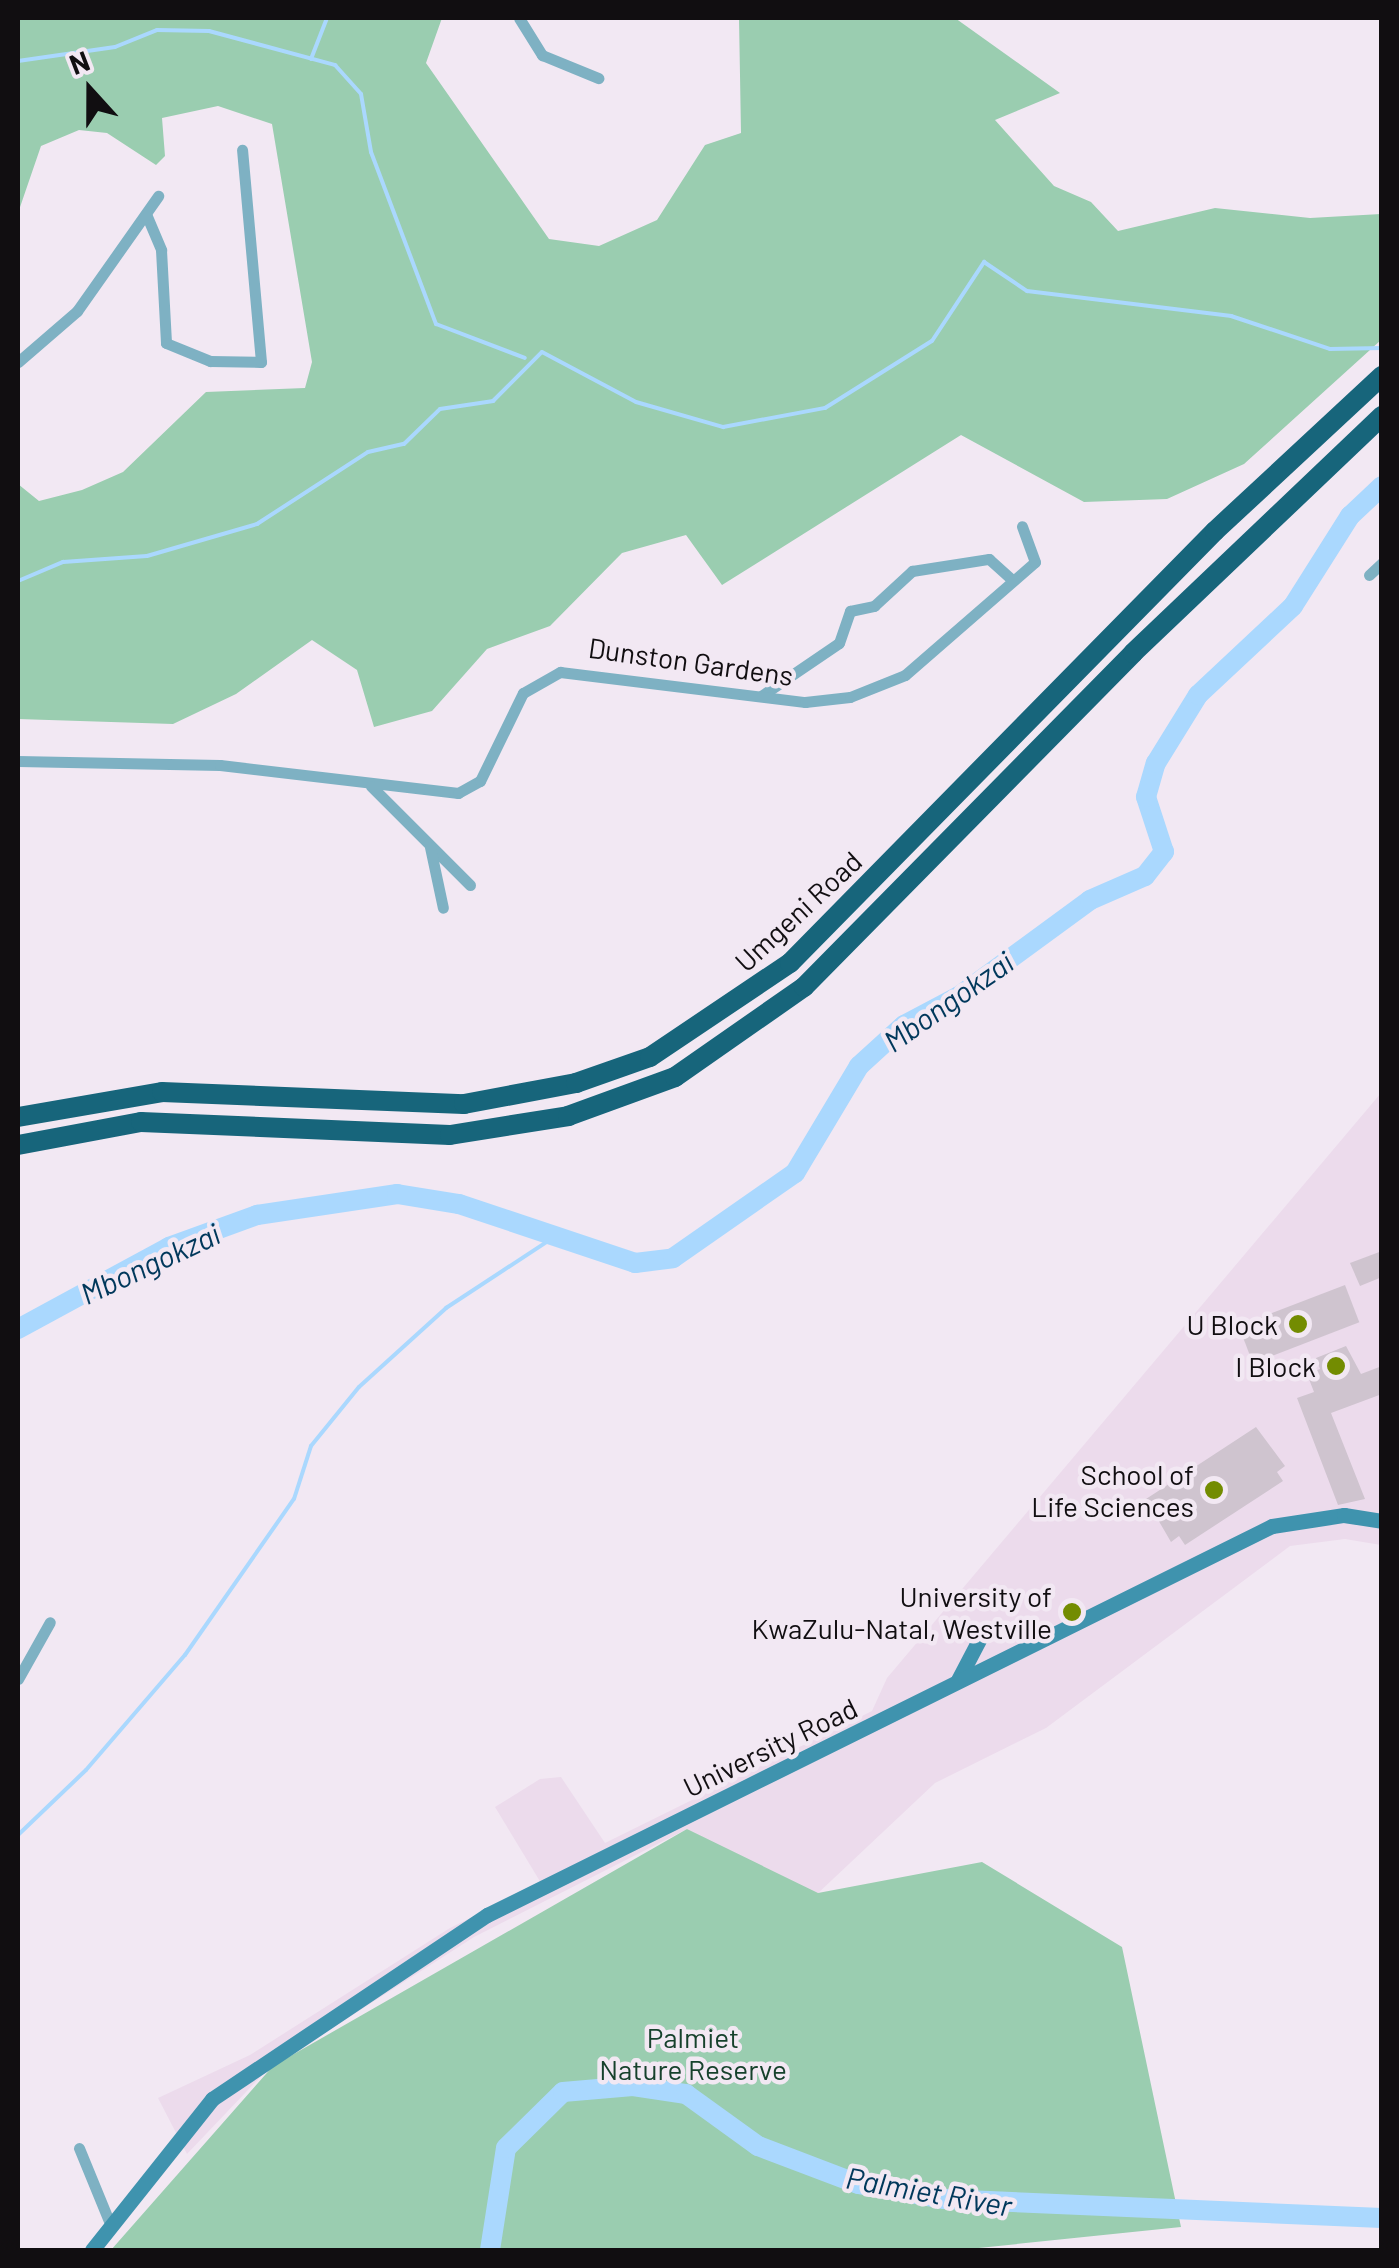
<!DOCTYPE html>
<style>
body{margin:0}
#map{position:relative;width:1399px;height:2268px;overflow:hidden;background:#f2e8f3;font-family:Barlow,sans-serif}
div>[style]{position:absolute}
.built>*{inset:0;background:#ecdbec}
.green>*{inset:0;background:#9acdb0}
.stream>*{height:4px;margin:-2px;padding:0 2px;transform-origin:2px;border-radius:2px;background:#aad8fe}
.river>*{height:20px;margin:-10px;padding:0 10px;transform-origin:10px;border-radius:10px;background:#aad8fe}
.building>*{inset:0;background:#cfc4cf;transform-origin:0 0}
.street>*{height:11px;margin:-5.5px;padding:0 5.5px;transform-origin:5.5px;border-radius:5.5px;background:#7eb1c3}
.secondary>*{height:15px;margin:-7.5px;padding:0 7.5px;transform-origin:7.5px;border-radius:7.5px;background:#3f93ae}
.highway>*{height:20px;margin:-10px;padding:0 10px;transform-origin:10px;border-radius:10px;background:#17657b}
.dots>*{width:28px;height:28px;translate:-50% -50%;box-sizing:border-box;border:5px solid #f2e8f3;border-radius:50%}
span{translate:-50% -50%;white-space:nowrap;text-align:center;line-height:1.15;-webkit-text-stroke:9px #f2e8f3;paint-order:stroke}
.street-label{font-size:28px;color:#110e11}
.poi-label{font-size:28px;color:#110e11}
.right{translate:-100% -50%;text-align:right}
.park-label{font-size:28px;color:#16412c}
.water-label{font-size:30px;color:#00385b;font-style:italic}
.frame{position:absolute;inset:0;border:20px solid #110e11;pointer-events:none}
.north{position:absolute;left:40px;top:40px;width:100px;height:100px;-webkit-text-stroke:8px #f2e8f3;paint-order:stroke;rotate:339deg;font-size:28px;font-weight:700;line-height:40px;text-align:center;color:#110e11}
.north::after{content:'';display:block;margin:auto;width:35px;height:45px;background:#110e11;clip-path:polygon(50% 0,100% 100%,50% 72%,0 100%)}
</style>
<div id="map">
<div class="built">
<i style="clip-path:polygon(1381px 1093px,1381px 1545px,1345px 1539px,1290px 1546px,1046px 1728px,935px 1783px,815px 1896px,687px 1829px,474px 1937px,267px 2070px,187px 2154px,158px 2098px,250px 2055px,450px 1928px,541px 1883px,495px 1807px,540px 1779px,561px 1777px,605px 1843px,872px 1711px,887px 1678px)"></i>
</div>
<div class="green">
<i style="clip-path:polygon(18px 18px,442px 18px,426px 63px,549px 239px,599px 246px,657px 220px,705px 145px,741px 133px,739px 18px,955px 18px,1060px 93px,995px 120px,1054px 186px,1091px 202px,1118px 231px,1215px 208px,1310px 218px,1381px 214px,1381px 340px,1244px 464px,1167px 499px,1084px 502px,961px 435px,722px 585px,686px 535px,622px 553px,550px 626px,487px 649px,432px 711px,374px 727px,357px 670px,312px 640px,236px 694px,173px 724px,18px 719px,18px 484px,39px 501px,82px 490px,123px 472px,206px 392px,305px 388px,312px 362px,272px 124px,218px 106px,162px 118px,165px 156px,156px 165px,107px 133px,79px 130px,41px 146px,18px 213px)"></i>
<i style="clip-path:polygon(687px 1829px,818px 1893px,982px 1862px,1122px 1947px,1181px 2227px,959px 2250px,111px 2250px,273px 2066px)"></i>
</div>
<div class="stream">
<i style="left:311px;top:59px;width:44px;rotate:-68.7deg"></i>
<i style="left:18px;top:61px;width:98px;rotate:-8.2deg"></i>
<i style="left:115px;top:47px;width:45px;rotate:-22deg"></i>
<i style="left:157px;top:30px;width:52px;rotate:1.1deg"></i>
<i style="left:209px;top:31px;width:131px;rotate:15.1deg"></i>
<i style="left:335px;top:65px;width:39px;rotate:48deg"></i>
<i style="left:361px;top:94px;width:59px;rotate:80.2deg"></i>
<i style="left:371px;top:152px;width:184px;rotate:69.3deg"></i>
<i style="left:436px;top:324px;width:95px;rotate:20.9deg"></i>
<i style="left:18px;top:581px;width:49px;rotate:-22.9deg"></i>
<i style="left:63px;top:562px;width:84px;rotate:-4.1deg"></i>
<i style="left:147px;top:556px;width:115px;rotate:-16.2deg"></i>
<i style="left:257px;top:524px;width:132px;rotate:-33deg"></i>
<i style="left:368px;top:452px;width:37px;rotate:-13deg"></i>
<i style="left:404px;top:444px;width:50px;rotate:-44.2deg"></i>
<i style="left:440px;top:409px;width:54px;rotate:-8.6deg"></i>
<i style="left:493px;top:401px;width:69px;rotate:-45deg"></i>
<i style="left:542px;top:352px;width:106px;rotate:28deg"></i>
<i style="left:636px;top:402px;width:91px;rotate:16deg"></i>
<i style="left:723px;top:427px;width:104px;rotate:-10.6deg"></i>
<i style="left:825px;top:408px;width:126px;rotate:-32.1deg"></i>
<i style="left:932px;top:341px;width:95px;rotate:-56.6deg"></i>
<i style="left:984px;top:262px;width:52px;rotate:34deg"></i>
<i style="left:1027px;top:291px;width:206px;rotate:7deg"></i>
<i style="left:1231px;top:316px;width:104px;rotate:18.4deg"></i>
<i style="left:1330px;top:349px;width:52px;rotate:-1.1deg"></i>
<i style="left:18px;top:1835px;width:94px;rotate:-43.7deg"></i>
<i style="left:86px;top:1770px;width:152px;rotate:-49.3deg"></i>
<i style="left:185px;top:1655px;width:190px;rotate:-55.1deg"></i>
<i style="left:294px;top:1499px;width:56px;rotate:-72.2deg"></i>
<i style="left:311px;top:1446px;width:76px;rotate:-50.9deg"></i>
<i style="left:359px;top:1387px;width:118px;rotate:-42.2deg"></i>
<i style="left:446px;top:1308px;width:126px;rotate:-33.3deg"></i>
</div>
<div class="river">
<i style="left:18px;top:1329px;width:172px;rotate:-28.5deg"></i>
<i style="left:169px;top:1247px;width:94px;rotate:-20deg"></i>
<i style="left:257px;top:1215px;width:142px;rotate:-8.5deg"></i>
<i style="left:397px;top:1194px;width:63px;rotate:9.2deg"></i>
<i style="left:459px;top:1204px;width:186px;rotate:18.5deg"></i>
<i style="left:635px;top:1263px;width:38px;rotate:-7deg"></i>
<i style="left:673px;top:1258px;width:149px;rotate:-34.9deg"></i>
<i style="left:795px;top:1173px;width:125px;rotate:-59.1deg"></i>
<i style="left:859px;top:1066px;width:61px;rotate:-42.3deg"></i>
<i style="left:904px;top:1025px;width:62px;rotate:-27.8deg"></i>
<i style="left:959px;top:996px;width:162px;rotate:-36.2deg"></i>
<i style="left:1090px;top:900px;width:60px;rotate:-23.6deg"></i>
<i style="left:1145px;top:876px;width:31px;rotate:-52deg"></i>
<i style="left:1164px;top:852px;width:58px;rotate:-108.1deg"></i>
<i style="left:1146px;top:797px;width:35px;rotate:-74deg"></i>
<i style="left:1156px;top:763px;width:80px;rotate:-58.3deg"></i>
<i style="left:1198px;top:695px;width:130px;rotate:-43.1deg"></i>
<i style="left:1293px;top:606px;width:107px;rotate:-57.7deg"></i>
<i style="left:1350px;top:516px;width:44px;rotate:-43.2deg"></i>
<i style="left:490px;top:2250px;width:103px;rotate:-81.1deg"></i>
<i style="left:506px;top:2148px;width:80px;rotate:-44.5deg"></i>
<i style="left:563px;top:2092px;width:70px;rotate:-4.9deg"></i>
<i style="left:633px;top:2086px;width:54px;rotate:8.6deg"></i>
<i style="left:686px;top:2094px;width:89px;rotate:35.8deg"></i>
<i style="left:758px;top:2146px;width:107px;rotate:20.8deg"></i>
<i style="left:858px;top:2184px;width:87px;rotate:9.9deg"></i>
<i style="left:944px;top:2199px;width:438px;rotate:2.5deg"></i>
</div>
<div class="building">
<i style="clip-path:polygon(1382px 1251px,1382px 1277px,1360px 1286px,1350px 1263px)"></i>
<i style="left:1345px;top:1285px;width:40px;height:114px;rotate:69deg"></i>
<i style="clip-path:polygon(1346px 1346px,1361px 1374px,1382px 1366px,1382px 1394px,1331px 1413px,1365px 1499px,1338px 1505px,1297px 1398px,1314px 1392px,1307px 1374px,1320px 1369px,1316px 1358px)"></i>
<i style="clip-path:polygon(1256px 1427px,1285px 1466px,1277px 1472px,1283px 1481px,1185px 1545px,1179px 1536px,1171px 1542px,1146px 1499px)"></i>
</div>
<div class="street">
<i style="left:519px;top:18px;width:44px;rotate:58.1deg"></i>
<i style="left:542px;top:55px;width:61px;rotate:22.3deg"></i>
<i style="left:146px;top:214px;width:39px;rotate:67deg"></i>
<i style="left:161px;top:250px;width:93px;rotate:86.9deg"></i>
<i style="left:166px;top:343px;width:48px;rotate:22.2deg"></i>
<i style="left:210px;top:361px;width:51px;rotate:1.1deg"></i>
<i style="left:261px;top:362px;width:213px;rotate:-95.1deg"></i>
<i style="left:18px;top:362px;width:78px;rotate:-40.8deg"></i>
<i style="left:77px;top:311px;width:141px;rotate:-54.8deg"></i>
<i style="left:1369px;top:575px;width:18px;rotate:-43deg"></i>
<i style="left:761px;top:696px;width:94px;rotate:-34.2deg"></i>
<i style="left:839px;top:643px;width:34px;rotate:-71deg"></i>
<i style="left:850px;top:611px;width:25px;rotate:-12deg"></i>
<i style="left:874px;top:606px;width:52px;rotate:-42.6deg"></i>
<i style="left:912px;top:571px;width:78px;rotate:-8.9deg"></i>
<i style="left:989px;top:559px;width:31px;rotate:42deg"></i>
<i style="left:18px;top:761px;width:202px;rotate:1.1deg"></i>
<i style="left:220px;top:765px;width:240px;rotate:6.7deg"></i>
<i style="left:458px;top:793px;width:25px;rotate:-29deg"></i>
<i style="left:480px;top:781px;width:98px;rotate:-64deg"></i>
<i style="left:523px;top:693px;width:43px;rotate:-29.6deg"></i>
<i style="left:560px;top:672px;width:247px;rotate:7deg"></i>
<i style="left:805px;top:702px;width:45px;rotate:-6.3deg"></i>
<i style="left:850px;top:697px;width:59px;rotate:-21.8deg"></i>
<i style="left:905px;top:675px;width:172px;rotate:-41deg"></i>
<i style="left:1035px;top:562px;width:38px;rotate:-110deg"></i>
<i style="left:371px;top:786px;width:140px;rotate:45deg"></i>
<i style="left:430px;top:847px;width:62px;rotate:78deg"></i>
<i style="left:18px;top:1679px;width:65px;rotate:-60.7deg"></i>
<i style="left:79px;top:2148px;width:84px;rotate:67.7deg"></i>
</div>
<div class="secondary">
<i style="left:958px;top:1680px;width:50px;rotate:-62.4deg"></i>
<i style="left:92px;top:2250px;width:193px;rotate:-51.5deg"></i>
<i style="left:212px;top:2099px;width:331px;rotate:-33.8deg"></i>
<i style="left:487px;top:1915px;width:876px;rotate:-26.36deg"></i>
<i style="left:1272px;top:1526px;width:73px;rotate:-8.7deg"></i>
<i style="left:1344px;top:1515px;width:38px;rotate:9deg"></i>
</div>
<div class="highway">
<i style="left:18px;top:1117px;width:146px;rotate:-9.8deg"></i>
<i style="left:162px;top:1092px;width:302px;rotate:2.3deg"></i>
<i style="left:464px;top:1104px;width:114px;rotate:-10.6deg"></i>
<i style="left:576px;top:1083px;width:78px;rotate:-19.4deg"></i>
<i style="left:650px;top:1057px;width:169px;rotate:-33.9deg"></i>
<i style="left:790px;top:963px;width:606px;rotate:-45.47deg"></i>
<i style="left:1215px;top:531px;width:228px;rotate:-42.9deg"></i>
<i style="left:18px;top:1145px;width:125px;rotate:-10.6deg"></i>
<i style="left:141px;top:1122px;width:309px;rotate:2.4deg"></i>
<i style="left:450px;top:1135px;width:120px;rotate:-9.1deg"></i>
<i style="left:568px;top:1116px;width:114px;rotate:-20deg"></i>
<i style="left:675px;top:1077px;width:157px;rotate:-34.9deg"></i>
<i style="left:804px;top:987px;width:469px;rotate:-45.4deg"></i>
<i style="left:1133px;top:653px;width:344px;rotate:-43.6deg"></i>
</div>
<div class="dots">
<i style="left:1298px;top:1324px;background:#738c01"></i>
<i style="left:1336px;top:1366px;background:#738c01"></i>
<i style="left:1214px;top:1490px;background:#738c01"></i>
<i style="left:1072px;top:1612px;background:#738c01"></i>
</div>
<div class="street-label">
<span style="left:691px;top:661px;rotate:8deg">Dunston Gardens</span>
<span style="left:798px;top:911px;rotate:-43deg">Umgeni Road</span>
<span style="left:770px;top:1747px;rotate:-26deg">University Road</span>
</div>
<div class="poi-label">
<span class="right" style="left:1278px;top:1324px">U Block</span>
<span class="right" style="left:1316px;top:1366px">I Block</span>
<span class="right" style="left:1194px;top:1490px">School of<br>Life Sciences</span>
<span class="right" style="left:1052px;top:1612px">University of<br>KwaZulu-Natal, Westville</span>
</div>
<div class="park-label">
<span style="left:693px;top:2053px">Palmiet<br>Nature Reserve</span>
</div>
<div class="water-label">
<span style="left:948px;top:1001px;rotate:-35deg">Mbongokzai</span>
<span style="left:150px;top:1263px;rotate:-25deg">Mbongokzai</span>
<span style="left:929px;top:2191px;rotate:10deg">Palmiet River</span>
</div>
<div class="frame"></div>
<div class="north">N</div>
</div>
